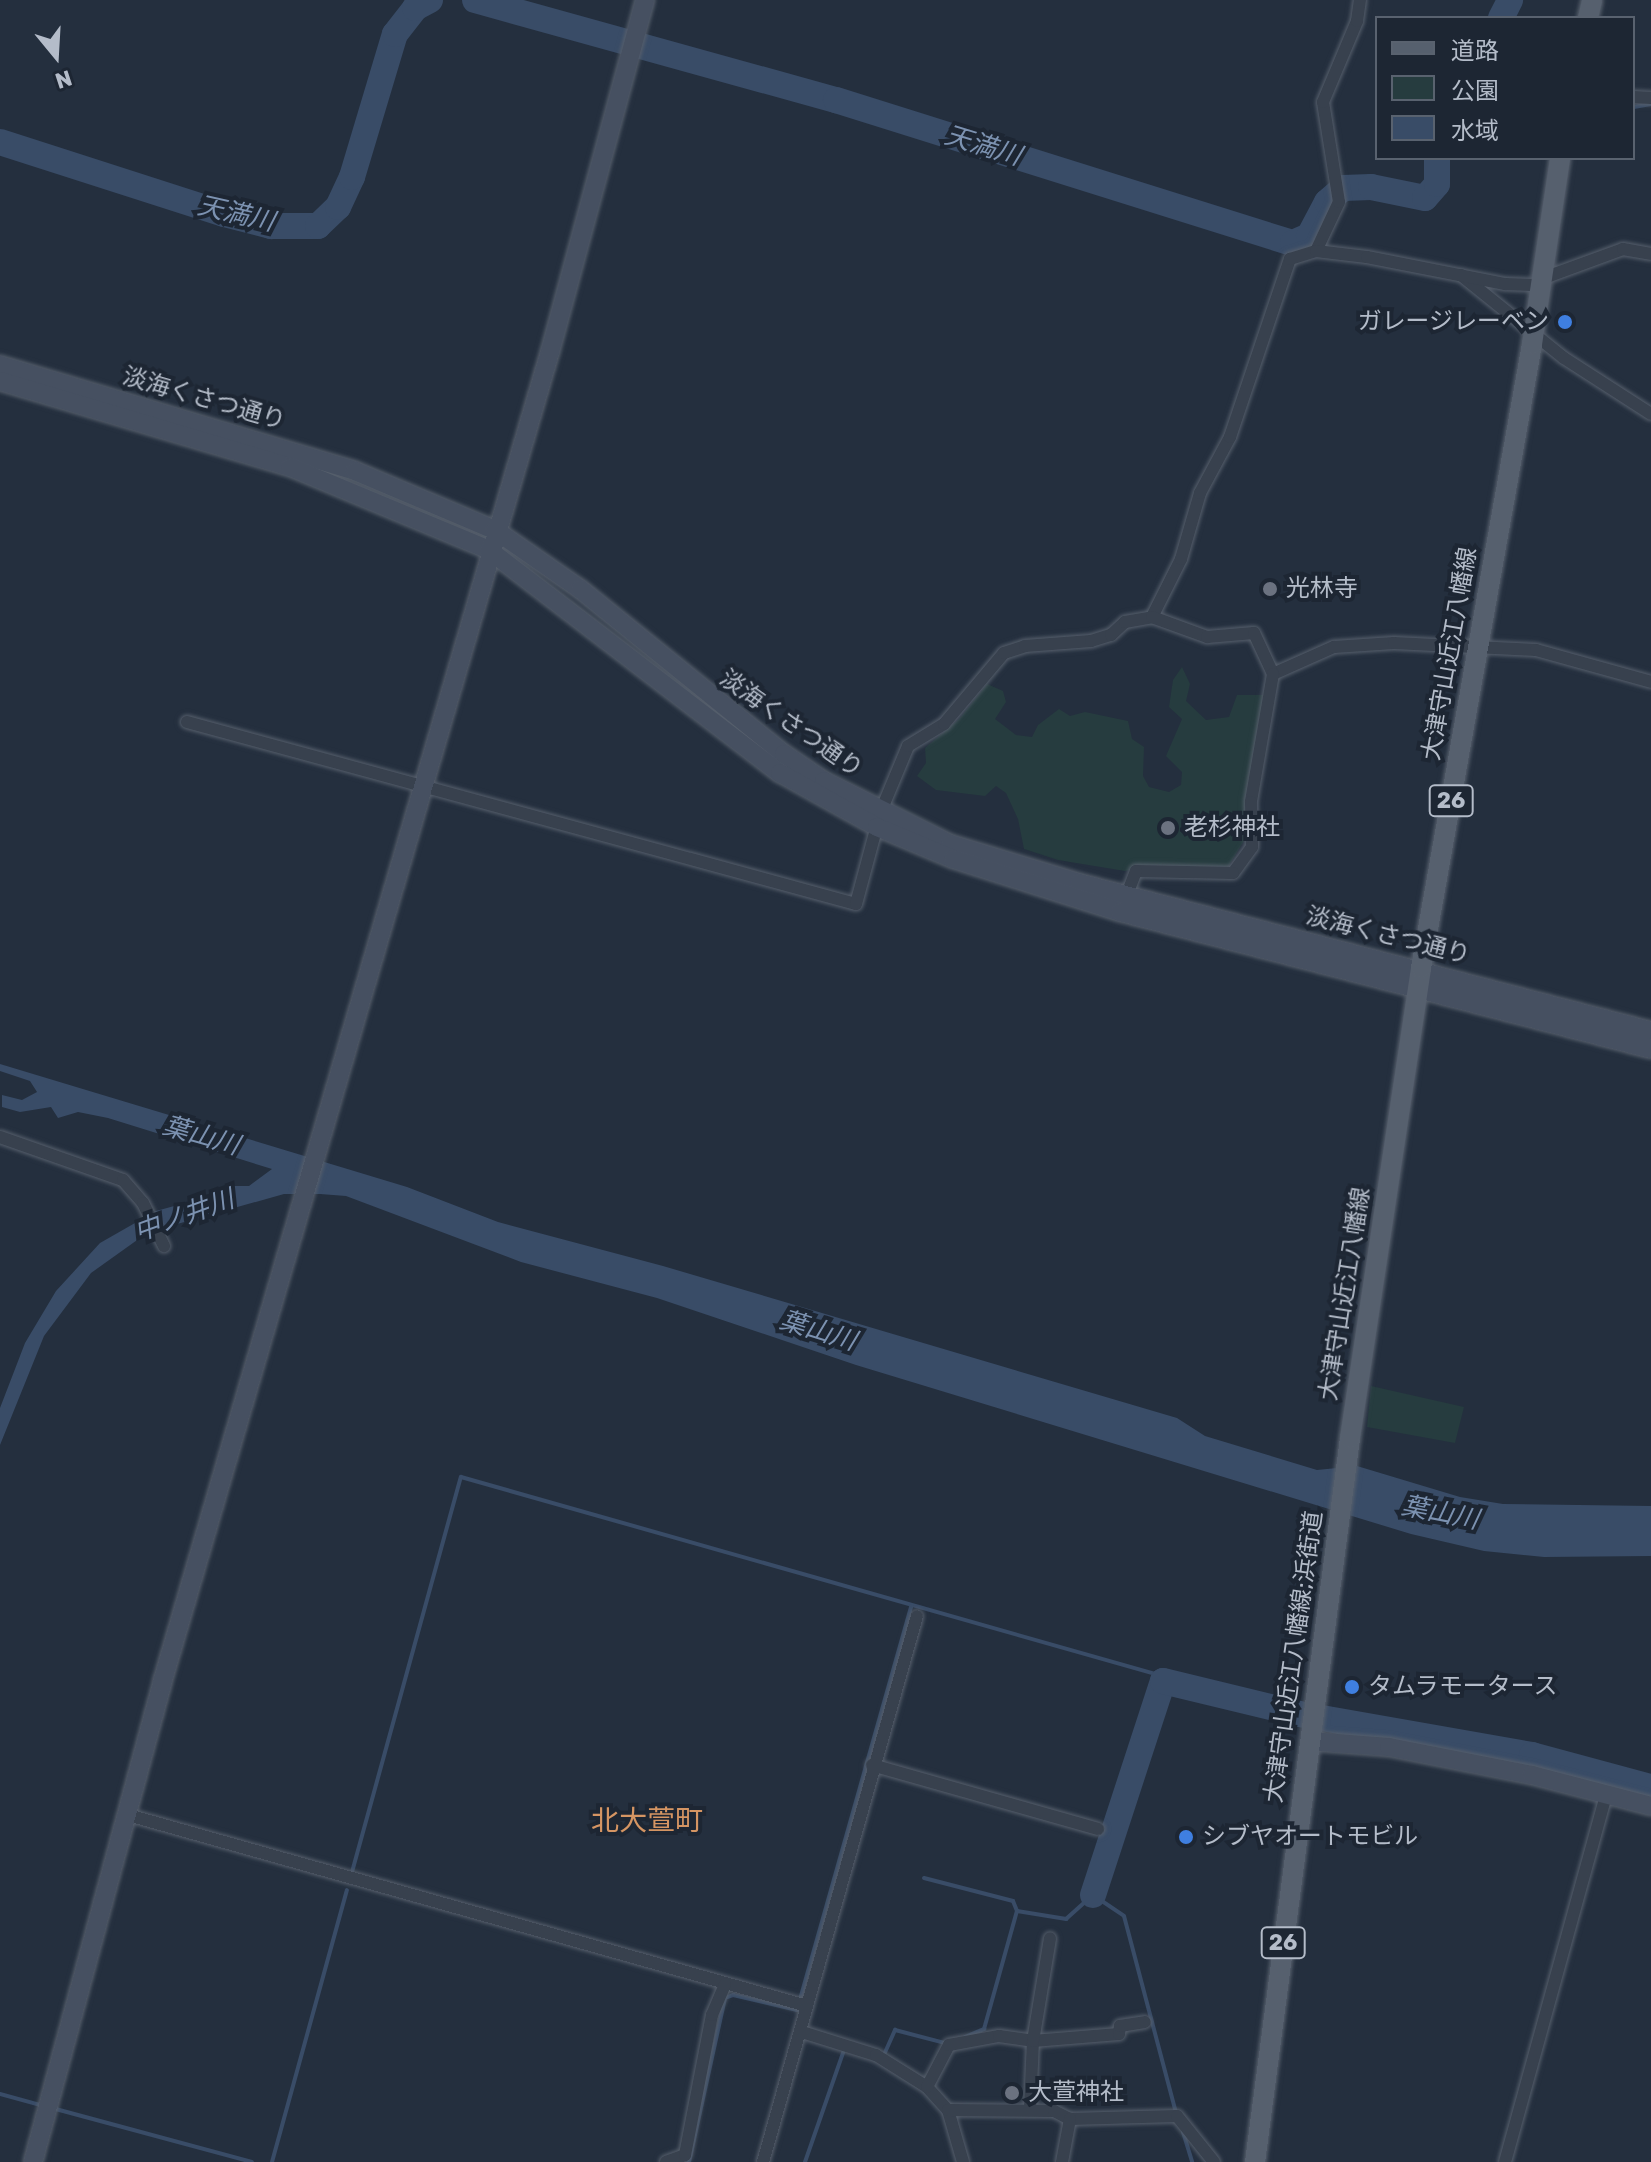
<!DOCTYPE html>
<meta charset="utf-8">
<style>
body{margin:0}
#map{position:relative;width:1651px;height:2162px;overflow:hidden;background:#242f3e;font-family:Rubik,"Noto Sans JP",sans-serif}
div>[style]{position:absolute}
.green>*{inset:0;background:#263c3f}
.water>*{inset:0;background:#394c67}
.stream>*{height:4px;margin:-2px;padding:0 2px;transform-origin:2px;border-radius:2px;background:#394c67}
.river>*{height:26px;margin:-13px;padding:0 13px;transform-origin:13px;border-radius:13px;background:#394c67}
.roads{filter:drop-shadow(0 0 2px #565f6c) drop-shadow(0 0 2px #565f6c)}
.street>*{height:12px;margin:-6px;padding:0 6px;transform-origin:6px;border-radius:6px;background:#38414e}
.secondary>*{height:18px;margin:-9px;padding:0 9px;transform-origin:9px;border-radius:9px;background:#465061}
.primary>*{height:20px;margin:-10px;padding:0 10px;transform-origin:10px;border-radius:10px;background:#56606e}
.dots>*{width:22px;height:22px;translate:-50% -50%;box-sizing:border-box;border:4px solid #1d2633;border-radius:50%}
span{translate:-50% -50%;white-space:nowrap;text-align:center;line-height:1.15;-webkit-text-stroke:8px #1d2633;paint-order:stroke}
.shield-label span{padding:2px 6px;background:#1d2633;border:2px solid;border-radius:6px;-webkit-text-stroke-width:0}
.shield-label{font-size:22px;color:#b4bcc9;font-weight:700}
.poi-label{font-size:24px;color:#b4bcc9}
.right{translate:-100% -50%;text-align:right}
.left{translate:0 -50%;text-align:left}
.street-label{font-size:24px;color:#b4bcc9}
.water-label{font-size:26px;color:#7c92b1;font-style:italic}
.quarter-label{font-size:28px;color:#d59563}
.legend{position:absolute;left:1375px;top:16px;width:260px;height:144px;box-sizing:border-box;background:#1d2633;border:2px solid #59626f;margin:0;padding:10px 14px;list-style:none;font-size:24px;color:#b4bcc9}
.legend li{display:flex;align-items:center;gap:16px;height:40px}
.legend b{width:40px;border:2px solid #59626f}
.north{position:absolute;left:16px;top:16px;width:80px;height:80px;-webkit-text-stroke:6px #1d2633;paint-order:stroke;rotate:162deg;font-size:22px;font-weight:700;line-height:32px;text-align:center;color:#b4bcc9}
.north::after{content:'';display:block;margin:auto;width:28px;height:36px;background:#b4bcc9;clip-path:polygon(50% 0,100% 100%,50% 72%,0 100%)}
</style>
<div id="map">
<div class="green">
<i style="clip-path:polygon(1182px 667px,1190px 684px,1186px 701px,1206px 720px,1229px 717px,1237px 695px,1265px 695px,1245px 839px,1228px 867px,1148px 866px,1125px 871px,1058px 860px,1024px 849px,1018px 819px,1006px 793px,996px 786px,985px 796px,936px 790px,917px 776px,926px 763px,925px 748px,959px 719px,987px 684px,1003px 691px,1006px 702px,995px 719px,1016px 735px,1032px 737px,1038px 725px,1059px 709px,1070px 716px,1085px 712px,1128px 721px,1132px 739px,1144px 747px,1143px 776px,1149px 787px,1169px 792px,1181px 785px,1182px 772px,1166px 756px,1182px 719px,1169px 707px,1173px 680px)"></i>
<i style="clip-path:polygon(1371px 1386px,1464px 1407px,1455px 1443px,1367px 1427px)"></i>
</div>
<div class="water">
<i style="clip-path:polygon(0 1064px,407px 1187px,498px 1222px,663px 1266px,1177px 1418px,1205px 1436px,1317px 1470px,1357px 1466px,1460px 1497px,1503px 1504px,1651px 1506px,1651px 1556px,1544px 1557px,1484px 1551px,1411px 1534px,856px 1365px,657px 1298px,521px 1262px,346px 1196px,320px 1194px,284px 1194px,163px 1228px,140px 1238px,91px 1273px,44px 1336px,0 1445px,0 1408px,25px 1343px,56px 1291px,100px 1243px,156px 1211px,218px 1194px,228px 1186px,249px 1186px,272px 1169px,108px 1118px,78px 1112px,58px 1118px,51px 1107px,20px 1112px,2px 1107px,2px 1095px,22px 1100px,37px 1092px,30px 1081px,0 1071px)"></i>
</div>
<div class="stream">
<i style="left:1634px;top:107px;width:17px;rotate:-10deg"></i>
<i style="left:352px;top:1872px;width:410px;rotate:-74.6deg"></i>
<i style="left:461px;top:1477px;width:726px;rotate:15.84deg"></i>
<i style="left:1159px;top:1675px;width:7px;rotate:56deg"></i>
<i style="left:924px;top:1878px;width:92px;rotate:14.5deg"></i>
<i style="left:1013px;top:1901px;width:11px;rotate:68deg"></i>
<i style="left:1017px;top:1911px;width:50px;rotate:9.3deg"></i>
<i style="left:1066px;top:1919px;width:36px;rotate:-42deg"></i>
<i style="left:1093px;top:1895px;width:37px;rotate:34deg"></i>
<i style="left:1124px;top:1916px;width:204px;rotate:75.2deg"></i>
<i style="left:965px;top:2037px;width:21px;rotate:-23deg"></i>
<i style="left:984px;top:2029px;width:123px;rotate:-74.4deg"></i>
<i style="left:883px;top:2057px;width:30px;rotate:-66deg"></i>
<i style="left:895px;top:2030px;width:52px;rotate:14.6deg"></i>
<i style="left:0;top:2094px;width:46px;rotate:15.3deg"></i>
<i style="left:52px;top:2108px;width:207px;rotate:15.1deg"></i>
<i style="left:1183px;top:2132px;width:31px;rotate:73deg"></i>
<i style="left:272px;top:2162px;width:282px;rotate:-74.6deg"></i>
<i style="left:689px;top:2162px;width:168px;rotate:-77.6deg"></i>
<i style="left:725px;top:1998px;width:9px;rotate:-21deg"></i>
<i style="left:733px;top:1995px;width:66px;rotate:13.2deg"></i>
<i style="left:797px;top:2010px;width:420px;rotate:-74.2deg"></i>
<i style="left:805px;top:2162px;width:119px;rotate:-70.8deg"></i>
</div>
<div class="river">
<i style="left:475px;top:0;width:375px;rotate:15.5deg"></i>
<i style="left:836px;top:100px;width:479px;rotate:17.4deg"></i>
<i style="left:1293px;top:243px;width:17px;rotate:-24deg"></i>
<i style="left:1309px;top:236px;width:38px;rotate:-62deg"></i>
<i style="left:1327px;top:202px;width:21px;rotate:-41deg"></i>
<i style="left:1343px;top:188px;width:28px;rotate:-2deg"></i>
<i style="left:1371px;top:187px;width:55px;rotate:11.5deg"></i>
<i style="left:1425px;top:198px;width:18px;rotate:-49deg"></i>
<i style="left:1437px;top:184px;width:26px;rotate:-90deg"></i>
<i style="left:1501px;top:18px;width:20px;rotate:-63deg"></i>
<i style="left:0;top:142px;width:235px;rotate:17.8deg"></i>
<i style="left:224px;top:214px;width:49px;rotate:14.3deg"></i>
<i style="left:271px;top:226px;width:47px"></i>
<i style="left:318px;top:226px;width:28px;rotate:-44deg"></i>
<i style="left:338px;top:207px;width:33px;rotate:-65deg"></i>
<i style="left:352px;top:177px;width:149px;rotate:-73.3deg"></i>
<i style="left:395px;top:34px;width:33px;rotate:-52deg"></i>
<i style="left:415px;top:8px;width:17px;rotate:-28deg"></i>
<i style="left:1093px;top:1895px;width:225px;rotate:-71.9deg"></i>
<i style="left:1163px;top:1681px;width:140px;rotate:13.6deg"></i>
<i style="left:1299px;top:1714px;width:237px;rotate:10deg"></i>
<i style="left:1532px;top:1755px;width:123px;rotate:15.1deg"></i>
</div>
<div class="roads">
<div class="street">
<i style="left:1633px;top:97px;width:18px;rotate:3deg"></i>
<i style="left:1316px;top:251px;width:54px;rotate:-64.9deg"></i>
<i style="left:1339px;top:202px;width:101px;rotate:-99.1deg"></i>
<i style="left:1323px;top:102px;width:88px;rotate:-67.2deg"></i>
<i style="left:1357px;top:21px;width:21px;rotate:-82deg"></i>
<i style="left:1461px;top:275px;width:132px;rotate:38.9deg"></i>
<i style="left:1564px;top:358px;width:103px;rotate:32.8deg"></i>
<i style="left:1541px;top:279px;width:87px;rotate:-20.1deg"></i>
<i style="left:1623px;top:249px;width:28px;rotate:10deg"></i>
<i style="left:1152px;top:617px;width:65px;rotate:-63.4deg"></i>
<i style="left:1181px;top:559px;width:69px;rotate:-73.9deg"></i>
<i style="left:1200px;top:493px;width:64px;rotate:-61.8deg"></i>
<i style="left:1230px;top:437px;width:188px;rotate:-71.4deg"></i>
<i style="left:1290px;top:259px;width:27px;rotate:-17deg"></i>
<i style="left:1316px;top:251px;width:51px;rotate:6.7deg"></i>
<i style="left:1367px;top:257px;width:141px;rotate:11.1deg"></i>
<i style="left:1505px;top:284px;width:35px;rotate:2deg"></i>
<i style="left:1273px;top:674px;width:67px;rotate:-23.9deg"></i>
<i style="left:1334px;top:647px;width:60px;rotate:-3.8deg"></i>
<i style="left:1394px;top:643px;width:142px;rotate:2.8deg"></i>
<i style="left:1536px;top:650px;width:119px;rotate:15.5deg"></i>
<i style="left:187px;top:722px;width:693px;rotate:15.22deg"></i>
<i style="left:856px;top:904px;width:96px;rotate:-75deg"></i>
<i style="left:881px;top:811px;width:70px;rotate:-67.4deg"></i>
<i style="left:908px;top:746px;width:42px;rotate:-31.4deg"></i>
<i style="left:944px;top:724px;width:93px;rotate:-49.8deg"></i>
<i style="left:1004px;top:653px;width:22px;rotate:-18deg"></i>
<i style="left:1025px;top:646px;width:66px;rotate:-4.3deg"></i>
<i style="left:1091px;top:641px;width:21px;rotate:-17deg"></i>
<i style="left:1111px;top:635px;width:19px;rotate:-43deg"></i>
<i style="left:1125px;top:622px;width:27px;rotate:-10deg"></i>
<i style="left:1152px;top:617px;width:59px;rotate:20deg"></i>
<i style="left:1207px;top:637px;width:47px;rotate:-4.9deg"></i>
<i style="left:1254px;top:633px;width:45px;rotate:65.1deg"></i>
<i style="left:1273px;top:674px;width:130px;rotate:99.8deg"></i>
<i style="left:1251px;top:802px;width:45px;rotate:88.7deg"></i>
<i style="left:1252px;top:847px;width:32px;rotate:126deg"></i>
<i style="left:1233px;top:873px;width:97px;rotate:-178.8deg"></i>
<i style="left:1136px;top:871px;width:30px;rotate:111deg"></i>
<i style="left:0;top:1137px;width:130px;rotate:19.3deg"></i>
<i style="left:123px;top:1180px;width:30px;rotate:49deg"></i>
<i style="left:143px;top:1203px;width:48px;rotate:64deg"></i>
<i style="left:872px;top:1765px;width:235px;rotate:15.8deg"></i>
<i style="left:128px;top:1815px;width:705px;rotate:15.71deg"></i>
<i style="left:802px;top:2032px;width:77px;rotate:17.3deg"></i>
<i style="left:876px;top:2055px;width:60px;rotate:32.1deg"></i>
<i style="left:927px;top:2087px;width:31px;rotate:48deg"></i>
<i style="left:948px;top:2110px;width:54px;rotate:73.9deg"></i>
<i style="left:927px;top:2087px;width:47px;rotate:-62.4deg"></i>
<i style="left:949px;top:2045px;width:51px;rotate:-10.2deg"></i>
<i style="left:999px;top:2036px;width:34px;rotate:8deg"></i>
<i style="left:1033px;top:2041px;width:86px;rotate:-4.7deg"></i>
<i style="left:1119px;top:2034px;width:8px;rotate:-83deg"></i>
<i style="left:1120px;top:2026px;width:25px;rotate:-9deg"></i>
<i style="left:1030px;top:2109px;width:68px;rotate:-87.5deg"></i>
<i style="left:1033px;top:2041px;width:104px;rotate:-80.6deg"></i>
<i style="left:948px;top:2110px;width:106px;rotate:0.5deg"></i>
<i style="left:1054px;top:2111px;width:18px;rotate:27deg"></i>
<i style="left:1070px;top:2119px;width:107px;rotate:-1.6deg"></i>
<i style="left:1177px;top:2116px;width:59px;rotate:51.2deg"></i>
<i style="left:666px;top:2162px;width:20px;rotate:-20deg"></i>
<i style="left:685px;top:2155px;width:143px;rotate:-79.1deg"></i>
<i style="left:712px;top:2015px;width:33px;rotate:-67deg"></i>
<i style="left:763px;top:2162px;width:567px;rotate:-74.25deg"></i>
<i style="left:1062px;top:2162px;width:44px;rotate:-79.5deg"></i>
<i style="left:1505px;top:2162px;width:381px;rotate:-74.6deg"></i>
</div>
<div class="secondary">
<i style="left:0;top:365px;width:370px;rotate:16.6deg"></i>
<i style="left:355px;top:471px;width:152px;rotate:22.9deg"></i>
<i style="left:495px;top:530px;width:103px;rotate:34.8deg"></i>
<i style="left:580px;top:589px;width:262px;rotate:39deg"></i>
<i style="left:784px;top:754px;width:48px;rotate:34deg"></i>
<i style="left:824px;top:781px;width:141px;rotate:26.6deg"></i>
<i style="left:950px;top:844px;width:135px;rotate:16.8deg"></i>
<i style="left:1079px;top:883px;width:591px;rotate:14.51deg"></i>
<i style="left:0;top:381px;width:302px;rotate:16.5deg"></i>
<i style="left:290px;top:467px;width:216px;rotate:22.6deg"></i>
<i style="left:489px;top:550px;width:367px;rotate:37.5deg"></i>
<i style="left:780px;top:773px;width:111px;rotate:29.1deg"></i>
<i style="left:877px;top:827px;width:82px;rotate:22.8deg"></i>
<i style="left:953px;top:859px;width:175px;rotate:17.6deg"></i>
<i style="left:1120px;top:912px;width:548px;rotate:14.47deg"></i>
<i style="left:1309px;top:1741px;width:80px;rotate:4.3deg"></i>
<i style="left:1389px;top:1747px;width:146px;rotate:11.1deg"></i>
<i style="left:1532px;top:1775px;width:123px;rotate:14.6deg"></i>
<i style="left:33px;top:2162px;width:496px;rotate:-74.9deg"></i>
<i style="left:162px;top:1683px;width:1386px;rotate:-73.75deg"></i>
<i style="left:550px;top:352px;width:365px;rotate:-74.9deg"></i>
</div>
<div class="primary">
<i style="left:1588px;top:18px;width:18px;rotate:-77deg"></i>
<i style="left:1255px;top:2162px;width:730px;rotate:-82.52deg"></i>
<i style="left:1350px;top:1438px;width:475px;rotate:-81.4deg"></i>
<i style="left:1421px;top:968px;width:634px;rotate:-79.91deg"></i>
<i style="left:1532px;top:344px;width:188px;rotate:-81.4deg"></i>
</div>
</div>
<div class="dots">
<i style="left:1565px;top:322px;background:#3f7fe0"></i>
<i style="left:1270px;top:589px;background:#6b7280"></i>
<i style="left:1168px;top:828px;background:#6b7280"></i>
<i style="left:1352px;top:1687px;background:#3f7fe0"></i>
<i style="left:1186px;top:1837px;background:#3f7fe0"></i>
<i style="left:1012px;top:2093px;background:#6b7280"></i>
</div>
<div class="shield-label">
<span style="left:1451px;top:801px">26</span>
<span style="left:1283px;top:1943px">26</span>
</div>
<div class="poi-label">
<span class="right" style="left:1549px;top:322px">ガレージレーベン</span>
<span class="left" style="left:1286px;top:589px">光林寺</span>
<span class="left" style="left:1184px;top:828px">老杉神社</span>
<span class="left" style="left:1368px;top:1687px">タムラモータース</span>
<span class="left" style="left:1202px;top:1837px">シブヤオートモビル</span>
<span class="left" style="left:1028px;top:2093px">大萱神社</span>
</div>
<div class="street-label">
<span style="left:204px;top:399px;rotate:16deg">淡海くさつ通り</span>
<span style="left:1450px;top:654px;rotate:-80deg">大津守山近江八幡線</span>
<span style="left:791px;top:724px;rotate:35deg">淡海くさつ通り</span>
<span style="left:1388px;top:936px;rotate:14deg">淡海くさつ通り</span>
<span style="left:1345px;top:1294px;rotate:-81deg">大津守山近江八幡線</span>
<span style="left:1294px;top:1657px;rotate:-82deg">大津守山近江八幡線;浜街道</span>
</div>
<div class="water-label">
<span style="left:983px;top:146px;rotate:17deg">天満川</span>
<span style="left:236px;top:214px;rotate:13deg">天満川</span>
<span style="left:201px;top:1136px;rotate:16deg">葉山川</span>
<span style="left:184px;top:1216px;rotate:-20deg">中ノ井川</span>
<span style="left:818px;top:1331px;rotate:17deg">葉山川</span>
<span style="left:1440px;top:1513px;rotate:11deg">葉山川</span>
</div>
<div class="quarter-label">
<span style="left:647px;top:1821px">北大萱町</span>
</div>
<ul class="legend">
<li><b style="height:10px;background:#56606e"></b>道路</li>
<li><b style="height:22px;background:#263c3f"></b>公園</li>
<li><b style="height:22px;background:#394c67"></b>水域</li>
</ul>
<div class="north">N</div>
</div>
